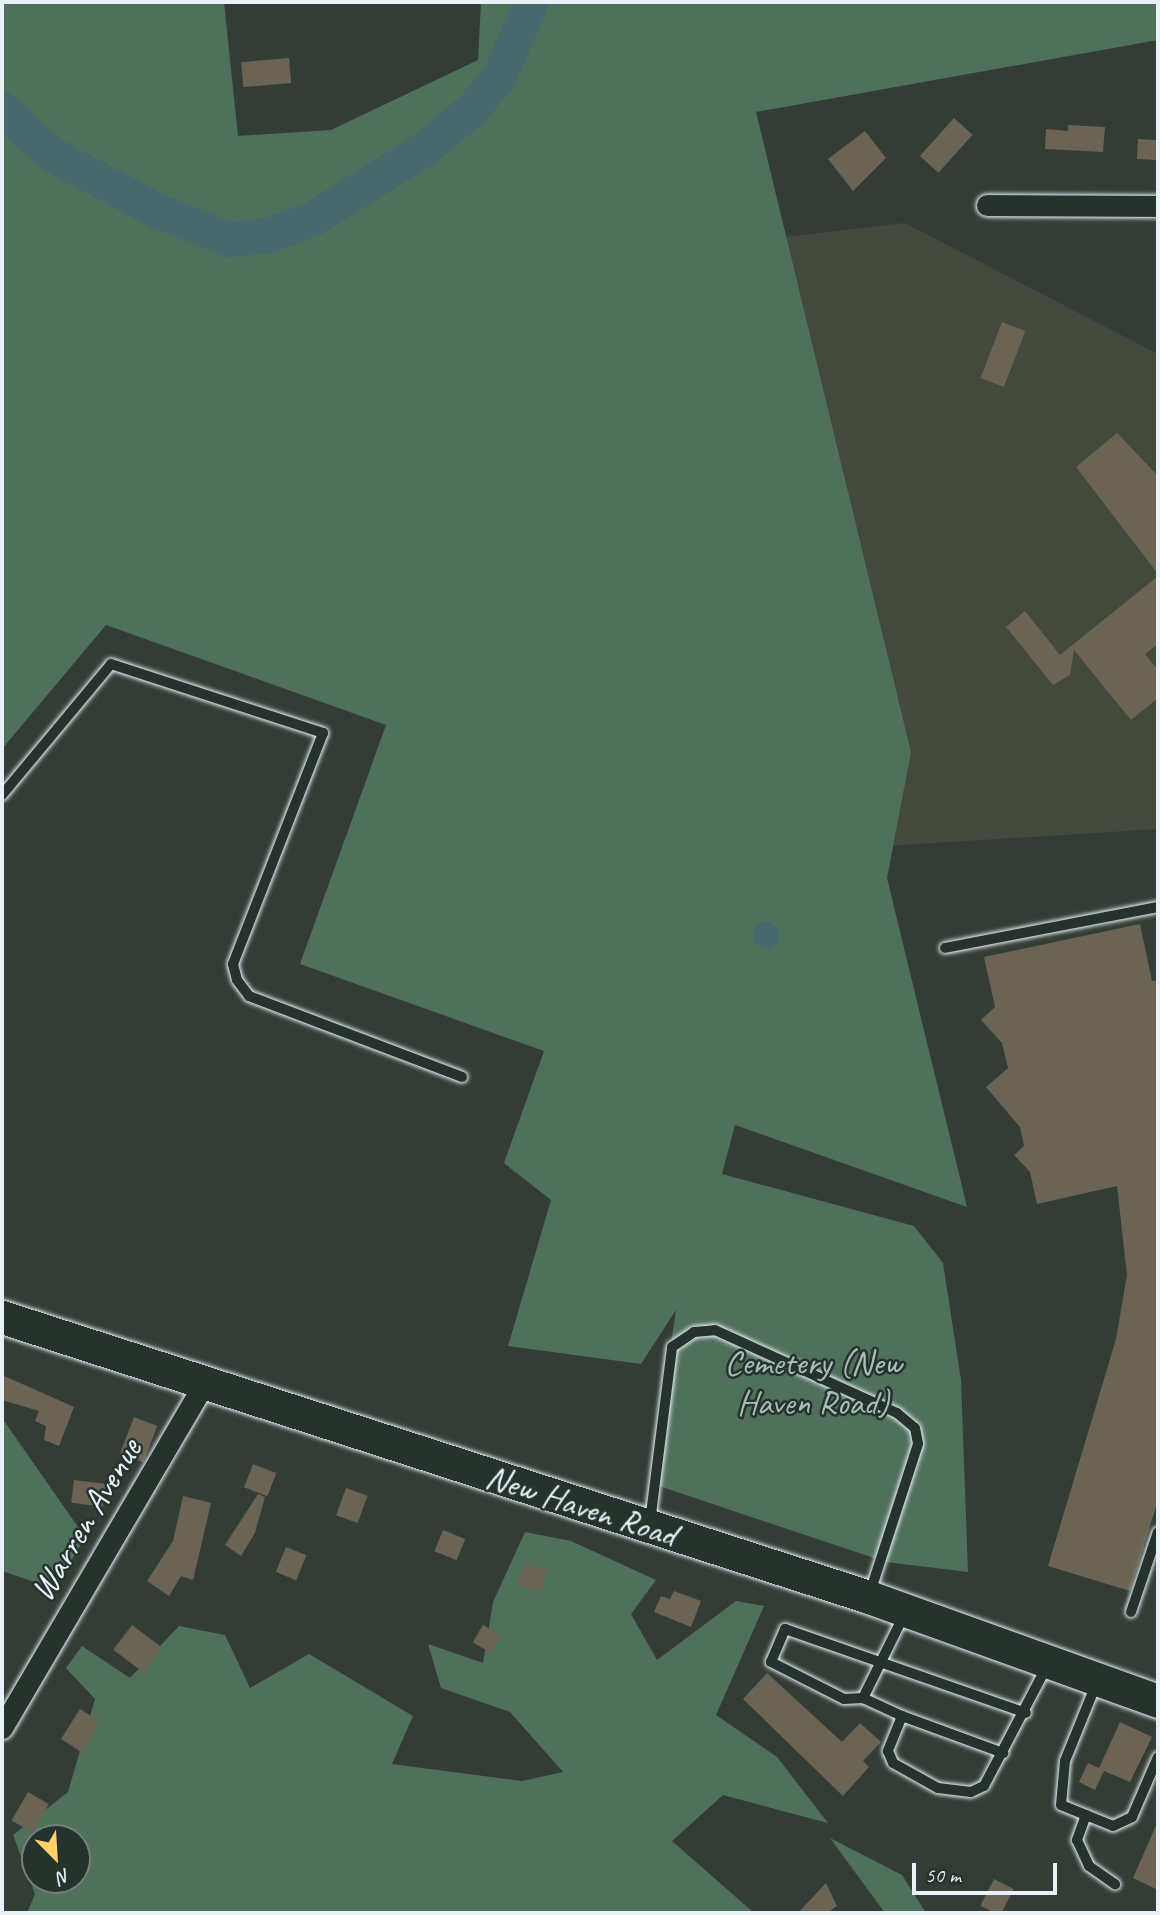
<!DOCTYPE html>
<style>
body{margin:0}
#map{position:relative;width:1160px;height:1915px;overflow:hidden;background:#343d35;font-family:Caveat,sans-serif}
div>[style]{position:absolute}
.built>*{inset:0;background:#44493e}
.green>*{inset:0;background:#4f705b}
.water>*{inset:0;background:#47696d}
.round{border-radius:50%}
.river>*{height:35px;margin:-17.5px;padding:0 17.5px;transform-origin:17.5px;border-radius:17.5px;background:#47696d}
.building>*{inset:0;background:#6b6454;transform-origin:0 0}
.roads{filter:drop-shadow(0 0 2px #e8f1f8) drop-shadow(0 0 2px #e8f1f8)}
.lane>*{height:10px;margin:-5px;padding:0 5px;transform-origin:5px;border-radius:5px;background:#26332d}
.street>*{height:21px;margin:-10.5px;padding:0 10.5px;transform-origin:10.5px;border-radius:10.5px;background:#26332d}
.primary>*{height:33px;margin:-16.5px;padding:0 16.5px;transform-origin:16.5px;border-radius:16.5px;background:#26332d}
span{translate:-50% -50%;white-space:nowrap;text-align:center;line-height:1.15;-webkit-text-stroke:5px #26332d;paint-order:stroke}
.park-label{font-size:35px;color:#abbdb9}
.street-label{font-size:35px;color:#e8f1f8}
.frame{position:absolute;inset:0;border:4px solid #e8f1f8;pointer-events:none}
.north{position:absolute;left:21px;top:1824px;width:70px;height:70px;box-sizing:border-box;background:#26332d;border:2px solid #747f7e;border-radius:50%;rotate:156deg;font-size:19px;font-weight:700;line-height:28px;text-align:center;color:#e8f1f8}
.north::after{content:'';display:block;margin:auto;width:24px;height:32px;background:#ffd166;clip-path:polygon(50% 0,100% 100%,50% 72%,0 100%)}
.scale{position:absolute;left:912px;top:1863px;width:145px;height:32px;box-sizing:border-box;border:4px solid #e8f1f8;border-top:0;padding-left:9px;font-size:21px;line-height:24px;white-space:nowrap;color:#e8f1f8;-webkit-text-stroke:5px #26332d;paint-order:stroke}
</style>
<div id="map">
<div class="built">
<i style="clip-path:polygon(905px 223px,1158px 354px,1158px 829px,886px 846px,734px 243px)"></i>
</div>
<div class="green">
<i style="clip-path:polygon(2px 2px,224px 2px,238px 136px,331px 130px,478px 60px,481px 2px,1158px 2px,1158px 40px,756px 112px,911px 752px,887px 878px,967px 1207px,735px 1125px,722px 1174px,914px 1226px,943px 1263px,961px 1380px,968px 1572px,886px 1562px,650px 1483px,676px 1310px,641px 1364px,508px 1346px,551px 1200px,504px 1163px,544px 1051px,300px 964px,386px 725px,106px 625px,2px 749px)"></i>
<i style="clip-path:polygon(2px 1418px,85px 1537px,55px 1589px,2px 1571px)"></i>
<i style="clip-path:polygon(evenodd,525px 1532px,571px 1541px,656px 1580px,631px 1614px,657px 1660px,736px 1601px,764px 1606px,716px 1715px,777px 1757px,828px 1823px,723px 1795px,672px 1841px,754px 1913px,27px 1913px,35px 1894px,13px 1835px,68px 1792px,95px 1699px,66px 1668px,82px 1646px,130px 1678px,179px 1626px,225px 1635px,250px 1688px,309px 1654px,413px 1716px,392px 1764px,522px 1781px,563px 1772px,510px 1712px,441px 1688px,428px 1644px,483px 1663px,493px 1602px,525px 1532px,35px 1838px,77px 1838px,77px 1880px,35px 1880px,35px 1838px)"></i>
<i style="clip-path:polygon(830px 1838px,902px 1875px,926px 1913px,885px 1913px)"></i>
</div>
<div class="water">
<i class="round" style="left:753px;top:922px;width:26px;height:26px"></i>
</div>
<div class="river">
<i style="left:2px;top:109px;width:67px;rotate:42.6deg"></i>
<i style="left:51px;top:154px;width:119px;rotate:28.1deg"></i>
<i style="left:156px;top:210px;width:79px;rotate:21.7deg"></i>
<i style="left:229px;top:239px;width:40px;rotate:-5.7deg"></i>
<i style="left:269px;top:235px;width:47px;rotate:-21.1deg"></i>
<i style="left:313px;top:218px;width:131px;rotate:-31.9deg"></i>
<i style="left:424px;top:149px;width:64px;rotate:-39.9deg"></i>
<i style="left:473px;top:108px;width:41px;rotate:-50.9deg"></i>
<i style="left:499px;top:76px;width:81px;rotate:-66.6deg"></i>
</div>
<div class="building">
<i style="left:289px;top:58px;width:25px;height:48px;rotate:85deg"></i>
<i style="left:954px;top:118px;width:25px;height:51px;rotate:42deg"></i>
<i style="clip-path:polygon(1068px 125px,1105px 127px,1103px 152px,1045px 149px,1046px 129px,1068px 131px)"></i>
<i style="clip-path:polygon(865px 131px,886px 158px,853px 191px,828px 159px)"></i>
<i style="left:1138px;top:139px;width:20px;height:20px;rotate:3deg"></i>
<i style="left:1002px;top:322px;width:25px;height:60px;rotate:21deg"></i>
<i style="clip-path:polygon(1117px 433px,1158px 476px,1158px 574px,1076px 467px)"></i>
<i style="clip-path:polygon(1158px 576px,1158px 644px,1145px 654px,1158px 670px,1158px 698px,1131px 720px,1074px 650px,1070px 675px,1053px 685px,1006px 627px,1025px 611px,1060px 655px)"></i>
<i style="clip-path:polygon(1140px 924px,1152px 981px,1158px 980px,1158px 1500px,1130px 1591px,1048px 1566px,1116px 1339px,1127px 1275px,1117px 1186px,1037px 1204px,1030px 1172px,1014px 1155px,1024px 1146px,1020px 1127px,986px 1087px,1008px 1068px,1002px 1043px,981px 1020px,995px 1007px,984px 957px)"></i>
<i style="clip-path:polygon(2px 1375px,74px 1407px,59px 1446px,44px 1440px,46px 1426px,35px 1421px,39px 1411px,2px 1400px)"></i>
<i style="left:134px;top:1417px;width:25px;height:39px;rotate:21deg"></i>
<i style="left:253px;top:1464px;width:25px;height:25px;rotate:21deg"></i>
<i style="left:74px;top:1480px;width:32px;height:23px;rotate:7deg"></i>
<i style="left:346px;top:1488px;width:23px;height:29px;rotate:20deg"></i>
<i style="clip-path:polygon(258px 1494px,265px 1497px,255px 1533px,241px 1556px,225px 1545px)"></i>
<i style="clip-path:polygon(183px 1496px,211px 1503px,193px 1580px,181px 1576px,169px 1596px,147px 1581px,173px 1541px)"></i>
<i style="left:443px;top:1530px;width:24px;height:23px;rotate:22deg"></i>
<i style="left:286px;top:1547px;width:22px;height:27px;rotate:22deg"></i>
<i style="clip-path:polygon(524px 1564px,547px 1570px,541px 1593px,518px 1584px)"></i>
<i style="clip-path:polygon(674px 1591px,701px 1601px,691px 1627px,654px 1612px,661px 1596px,670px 1599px)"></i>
<i style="left:132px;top:1625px;width:38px;height:31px;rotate:37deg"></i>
<i style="left:483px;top:1625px;width:21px;height:20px;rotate:31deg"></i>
<i style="clip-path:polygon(767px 1673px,842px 1742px,860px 1723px,881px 1742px,863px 1761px,869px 1767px,843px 1796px,743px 1699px)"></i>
<i style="clip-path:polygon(80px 1709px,99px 1721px,83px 1753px,61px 1739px)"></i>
<i style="clip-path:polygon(1120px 1722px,1152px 1737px,1130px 1782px,1104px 1771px,1095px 1790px,1079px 1782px,1088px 1763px,1099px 1768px)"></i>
<i style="left:28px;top:1792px;width:24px;height:33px;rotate:30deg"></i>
<i style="clip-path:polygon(1158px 1821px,1158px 1890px,1133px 1878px)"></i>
<i style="left:994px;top:1879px;width:22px;height:30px;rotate:27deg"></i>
<i style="clip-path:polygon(826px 1883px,837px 1906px,827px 1913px,798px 1913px)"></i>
</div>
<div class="roads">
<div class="lane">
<i style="left:2px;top:795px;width:170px;rotate:-50.2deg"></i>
<i style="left:111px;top:664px;width:223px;rotate:18deg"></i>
<i style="left:323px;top:733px;width:248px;rotate:111.3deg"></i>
<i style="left:233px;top:964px;width:16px;rotate:76deg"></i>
<i style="left:237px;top:980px;width:20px;rotate:53deg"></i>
<i style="left:249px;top:996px;width:228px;rotate:20.8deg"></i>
<i style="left:945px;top:948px;width:217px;rotate:-10.9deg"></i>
<i style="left:650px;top:1522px;width:176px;rotate:-82.8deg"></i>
<i style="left:672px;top:1347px;width:27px;rotate:-34deg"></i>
<i style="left:694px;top:1332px;width:21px;rotate:-5deg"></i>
<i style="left:715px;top:1330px;width:200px;rotate:24.5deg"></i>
<i style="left:897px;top:1413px;width:23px;rotate:40deg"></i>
<i style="left:915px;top:1428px;width:16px;rotate:79deg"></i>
<i style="left:918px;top:1444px;width:157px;rotate:107.9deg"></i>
<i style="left:1131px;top:1612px;width:84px;rotate:-71.4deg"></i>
<i style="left:905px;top:1613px;width:95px;rotate:116.3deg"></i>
<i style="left:863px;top:1698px;width:43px;rotate:24.8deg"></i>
<i style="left:902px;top:1716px;width:38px;rotate:112deg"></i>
<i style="left:888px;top:1751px;width:13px;rotate:67deg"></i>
<i style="left:893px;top:1763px;width:51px;rotate:29.1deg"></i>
<i style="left:938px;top:1788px;width:33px;rotate:7deg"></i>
<i style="left:971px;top:1792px;width:14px;rotate:-25deg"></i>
<i style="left:984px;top:1786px;width:138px;rotate:-62.3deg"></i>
<i style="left:1097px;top:1682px;width:85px;rotate:112.1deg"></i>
<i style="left:1065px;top:1761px;width:44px;rotate:95.2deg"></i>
<i style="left:1061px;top:1805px;width:56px;rotate:22deg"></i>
<i style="left:1113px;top:1826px;width:21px;rotate:-25deg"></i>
<i style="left:1132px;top:1817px;width:65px;rotate:-66.6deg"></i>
<i style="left:863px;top:1698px;width:19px;rotate:177deg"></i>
<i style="left:844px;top:1699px;width:82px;rotate:-153.1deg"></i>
<i style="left:771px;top:1662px;width:36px;rotate:-67deg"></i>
<i style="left:785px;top:1629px;width:255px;rotate:19.2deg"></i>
<i style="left:902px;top:1716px;width:108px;rotate:20.1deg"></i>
<i style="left:1086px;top:1815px;width:27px;rotate:110deg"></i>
<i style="left:1077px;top:1840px;width:29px;rotate:65deg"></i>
<i style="left:1089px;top:1866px;width:32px;rotate:35deg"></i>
</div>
<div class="street">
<i style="left:987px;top:205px;width:171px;rotate:0.3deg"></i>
<i style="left:2px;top:1728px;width:401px;rotate:-59.6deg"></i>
</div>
<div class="primary">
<i style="left:2px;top:1317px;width:911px;rotate:17.9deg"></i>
<i style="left:869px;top:1597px;width:307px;rotate:19.8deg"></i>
</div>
</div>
<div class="park-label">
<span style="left:813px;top:1383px">Cemetery (New<br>Haven Road)</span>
</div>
<div class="street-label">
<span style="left:581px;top:1506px;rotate:18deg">New Haven Road</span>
<span style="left:86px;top:1520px;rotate:-59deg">Warren Avenue</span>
</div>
<div class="frame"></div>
<div class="north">N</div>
<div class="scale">50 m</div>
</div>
